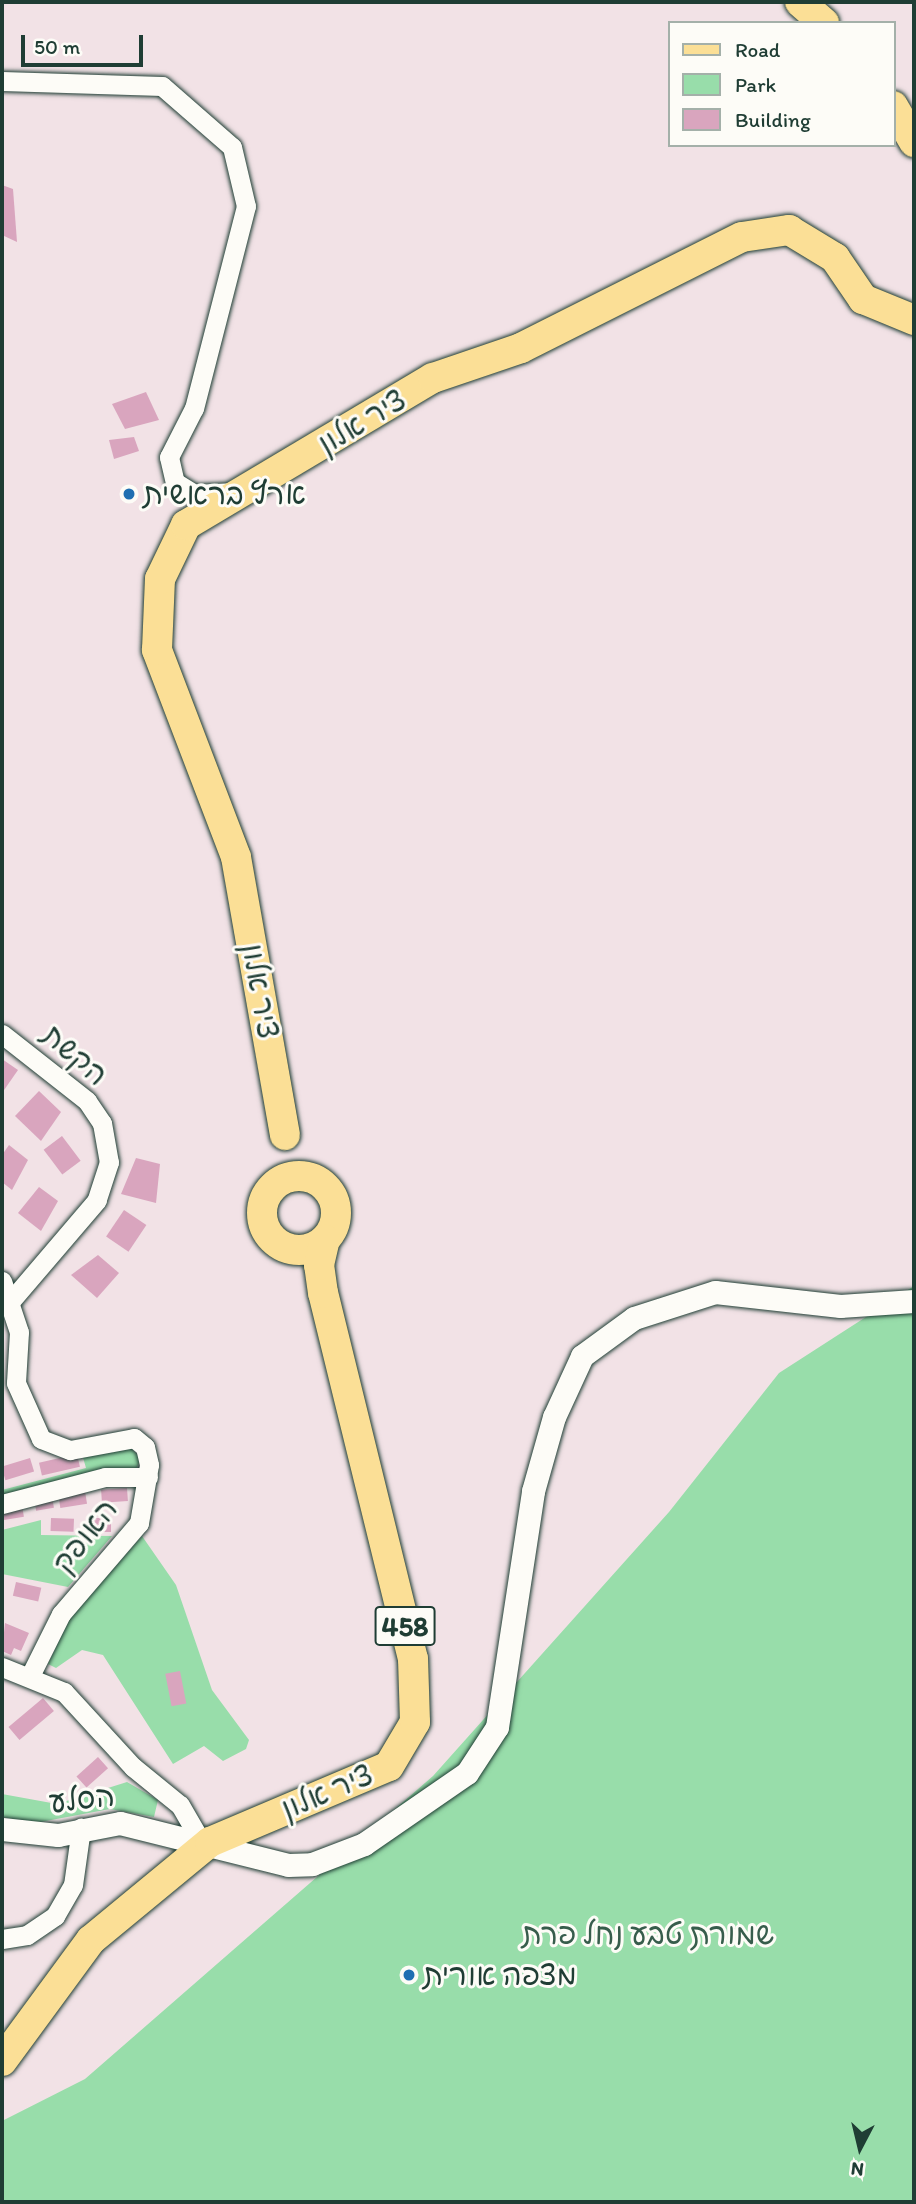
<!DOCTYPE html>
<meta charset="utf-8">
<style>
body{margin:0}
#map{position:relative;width:916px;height:2204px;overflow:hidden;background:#f2e2e6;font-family:Itim,"Playpen Sans Hebrew",sans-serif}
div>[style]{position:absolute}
.green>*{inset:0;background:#98ddaa}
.building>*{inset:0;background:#d9a5be;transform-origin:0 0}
.roads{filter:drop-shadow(0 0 2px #1f3d34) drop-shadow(0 0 2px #1f3d34)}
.minor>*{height:19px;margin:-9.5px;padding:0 9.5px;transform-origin:9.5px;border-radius:9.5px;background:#fdfcf7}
.tertiary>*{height:23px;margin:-11.5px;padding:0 11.5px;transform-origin:11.5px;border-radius:11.5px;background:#fdfcf7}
.primary>*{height:30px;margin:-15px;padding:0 15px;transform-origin:15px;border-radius:15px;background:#fbdf96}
.primary>.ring{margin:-15px;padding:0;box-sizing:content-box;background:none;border:30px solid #fbdf96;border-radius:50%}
.dots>*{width:19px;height:19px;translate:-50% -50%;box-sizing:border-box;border:4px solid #fdfcf7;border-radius:50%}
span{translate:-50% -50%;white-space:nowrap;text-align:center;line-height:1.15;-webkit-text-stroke:6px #fdfcf7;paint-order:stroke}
.shield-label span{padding:2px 5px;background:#fdfcf7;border:2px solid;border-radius:5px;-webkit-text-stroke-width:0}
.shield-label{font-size:28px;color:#1f3d34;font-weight:700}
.street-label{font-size:30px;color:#1f3d34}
.poi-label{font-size:30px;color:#1f3d34}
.left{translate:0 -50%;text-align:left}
.park-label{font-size:30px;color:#375d4c}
.frame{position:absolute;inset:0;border:4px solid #1f3d34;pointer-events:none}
.legend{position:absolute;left:668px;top:21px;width:228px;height:126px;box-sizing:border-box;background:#fdfcf7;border:2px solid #a4b0a9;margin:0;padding:9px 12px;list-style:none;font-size:21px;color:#1f3d34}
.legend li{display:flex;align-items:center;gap:14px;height:35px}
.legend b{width:35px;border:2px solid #a4b0a9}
.north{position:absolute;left:825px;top:2113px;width:70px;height:70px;-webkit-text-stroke:5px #fdfcf7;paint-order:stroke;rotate:187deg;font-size:19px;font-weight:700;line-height:28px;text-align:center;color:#1f3d34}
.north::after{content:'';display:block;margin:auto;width:24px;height:32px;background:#1f3d34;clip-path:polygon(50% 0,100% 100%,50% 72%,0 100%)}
.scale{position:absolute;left:21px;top:35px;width:122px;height:32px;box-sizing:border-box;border:4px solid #1f3d34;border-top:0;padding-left:9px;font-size:21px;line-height:24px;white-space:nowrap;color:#1f3d34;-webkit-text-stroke:5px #fdfcf7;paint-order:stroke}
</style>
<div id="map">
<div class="green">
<i style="clip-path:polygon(914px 1286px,914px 2202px,2px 2202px,2px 2121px,85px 2079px,433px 1776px,669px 1512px,779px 1373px)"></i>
<i style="clip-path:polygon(129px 1446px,141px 1459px,136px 1469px,2px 1498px,2px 1490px,86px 1468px,82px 1454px)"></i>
<i style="clip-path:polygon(41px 1520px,41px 1535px,112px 1536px,68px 1587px,2px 1574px,2px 1530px)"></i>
<i style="clip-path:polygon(142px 1536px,176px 1585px,212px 1690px,249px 1740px,246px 1749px,223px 1761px,204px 1746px,173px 1764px,103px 1655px,82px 1650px,56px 1668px,48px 1664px,69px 1619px)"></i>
<i style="clip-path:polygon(127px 1782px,158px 1800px,154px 1817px,110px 1809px,35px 1823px,2px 1817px,2px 1794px,57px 1804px)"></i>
</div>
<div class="building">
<i style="clip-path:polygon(2px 185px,13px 189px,17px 242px,2px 235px)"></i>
<i style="clip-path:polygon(146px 392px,159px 420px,125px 429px,112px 404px)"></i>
<i style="clip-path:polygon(134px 437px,139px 451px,114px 459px,109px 440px)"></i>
<i style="clip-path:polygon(2px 1059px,18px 1070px,2px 1093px)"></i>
<i style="clip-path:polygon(39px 1091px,61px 1112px,41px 1141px,15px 1116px)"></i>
<i style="left:62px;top:1136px;width:31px;height:23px;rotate:53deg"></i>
<i style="clip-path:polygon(9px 1145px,28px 1160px,12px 1190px,2px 1182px,2px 1155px)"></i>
<i style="clip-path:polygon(136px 1158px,160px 1164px,156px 1203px,121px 1194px)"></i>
<i style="clip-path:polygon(39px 1187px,58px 1201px,41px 1231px,18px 1213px)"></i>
<i style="left:124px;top:1210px;width:27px;height:32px;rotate:34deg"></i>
<i style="clip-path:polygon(98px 1255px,119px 1273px,97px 1298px,71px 1275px)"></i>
<i style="left:77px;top:1454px;width:13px;height:39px;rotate:77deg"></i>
<i style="left:30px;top:1458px;width:14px;height:30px;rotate:73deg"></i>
<i style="left:127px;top:1488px;width:13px;height:26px;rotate:86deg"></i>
<i style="left:85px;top:1491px;width:13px;height:27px;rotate:81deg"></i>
<i style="left:52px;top:1496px;width:12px;height:18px;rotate:81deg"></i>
<i style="left:22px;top:1505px;width:12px;height:20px;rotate:81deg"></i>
<i style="left:51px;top:1518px;width:23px;height:13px;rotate:2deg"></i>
<i style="left:87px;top:1518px;width:24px;height:14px"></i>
<i style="left:16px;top:1582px;width:26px;height:14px;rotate:13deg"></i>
<i style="clip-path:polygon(5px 1623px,29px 1633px,21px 1651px,14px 1648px,11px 1655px,2px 1651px)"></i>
<i style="left:180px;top:1671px;width:33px;height:15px;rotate:79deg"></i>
<i style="left:43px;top:1698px;width:17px;height:45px;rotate:50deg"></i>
<i style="left:98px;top:1757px;width:15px;height:29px;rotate:48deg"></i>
</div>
<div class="roads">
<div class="minor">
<i style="left:2px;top:81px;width:160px;rotate:1.8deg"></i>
<i style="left:162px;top:86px;width:93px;rotate:41.1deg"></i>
<i style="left:232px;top:147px;width:61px;rotate:76.7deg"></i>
<i style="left:246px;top:206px;width:209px;rotate:104.4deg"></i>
<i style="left:194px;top:408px;width:55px;rotate:117deg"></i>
<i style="left:169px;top:457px;width:26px;rotate:77deg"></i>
<i style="left:175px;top:482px;width:22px;rotate:32deg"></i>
<i style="left:194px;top:494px;width:42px;rotate:-2.7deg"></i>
<i style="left:2px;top:1034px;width:108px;rotate:38.2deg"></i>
<i style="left:87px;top:1101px;width:27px;rotate:56deg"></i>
<i style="left:102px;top:1123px;width:40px;rotate:80deg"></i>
<i style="left:109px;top:1162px;width:40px;rotate:108deg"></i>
<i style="left:97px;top:1200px;width:134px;rotate:130.5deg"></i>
<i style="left:2px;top:1281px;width:54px;rotate:71.6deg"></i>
<i style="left:19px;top:1332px;width:51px;rotate:93.4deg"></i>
<i style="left:16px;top:1383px;width:61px;rotate:65.9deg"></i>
<i style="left:41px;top:1439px;width:31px;rotate:21deg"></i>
<i style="left:70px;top:1450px;width:65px;rotate:-10.6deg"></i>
<i style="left:134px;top:1438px;width:14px;rotate:39deg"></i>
<i style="left:145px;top:1447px;width:18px;rotate:77deg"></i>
<i style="left:149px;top:1465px;width:59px;rotate:99.8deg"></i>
<i style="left:139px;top:1523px;width:120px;rotate:130.6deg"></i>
<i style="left:61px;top:1614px;width:69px;rotate:116.6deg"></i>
<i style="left:2px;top:1504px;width:106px;rotate:-14.7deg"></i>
<i style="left:105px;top:1477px;width:43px"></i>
<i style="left:2px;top:1667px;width:67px;rotate:22deg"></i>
<i style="left:64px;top:1692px;width:102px;rotate:47.4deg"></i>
<i style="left:133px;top:1767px;width:60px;rotate:39deg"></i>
<i style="left:180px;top:1805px;width:39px;rotate:60deg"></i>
<i style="left:2px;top:1939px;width:25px;rotate:-9deg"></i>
<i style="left:27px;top:1935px;width:34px;rotate:-34deg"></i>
<i style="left:55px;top:1916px;width:36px;rotate:-60deg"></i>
<i style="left:73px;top:1885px;width:58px;rotate:-82deg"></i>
</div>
<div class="tertiary">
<i style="left:2px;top:1829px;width:56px;rotate:6.1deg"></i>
<i style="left:58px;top:1835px;width:63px;rotate:-11deg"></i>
<i style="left:120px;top:1823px;width:173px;rotate:14deg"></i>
<i style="left:288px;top:1865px;width:24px;rotate:-2deg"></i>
<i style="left:312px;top:1864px;width:56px;rotate:-21deg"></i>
<i style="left:364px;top:1844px;width:125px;rotate:-34.6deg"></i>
<i style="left:467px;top:1773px;width:55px;rotate:-56.9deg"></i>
<i style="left:497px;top:1727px;width:239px;rotate:-81.3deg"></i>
<i style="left:533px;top:1491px;width:77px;rotate:-74.2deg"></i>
<i style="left:554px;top:1417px;width:67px;rotate:-65.3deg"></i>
<i style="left:582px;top:1356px;width:64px;rotate:-36.2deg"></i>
<i style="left:634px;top:1318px;width:85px;rotate:-17.8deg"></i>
<i style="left:715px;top:1292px;width:126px;rotate:6.4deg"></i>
<i style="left:840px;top:1306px;width:74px;rotate:-3.9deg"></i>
</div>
<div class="primary">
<i style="left:800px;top:2px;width:32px;rotate:41deg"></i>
<i style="left:893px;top:106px;width:42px;rotate:59.7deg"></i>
<i style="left:285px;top:1135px;width:282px;rotate:-100deg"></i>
<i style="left:236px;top:857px;width:222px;rotate:-110.9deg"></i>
<i style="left:157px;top:650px;width:71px;rotate:-87.6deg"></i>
<i style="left:160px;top:579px;width:60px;rotate:-64.3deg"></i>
<i style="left:186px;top:525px;width:287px;rotate:-30.8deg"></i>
<i style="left:433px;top:378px;width:93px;rotate:-18.8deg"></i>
<i style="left:521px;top:348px;width:247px;rotate:-26.7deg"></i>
<i style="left:742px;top:237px;width:48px;rotate:-8.5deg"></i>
<i style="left:789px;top:230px;width:54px;rotate:31.3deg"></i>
<i style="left:835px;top:258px;width:50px;rotate:55.7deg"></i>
<i style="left:863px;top:299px;width:55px;rotate:22.4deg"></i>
<i class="ring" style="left:262px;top:1176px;width:44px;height:44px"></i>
<i style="left:2px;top:2061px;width:150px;rotate:-53.7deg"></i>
<i style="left:91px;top:1940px;width:154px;rotate:-39.5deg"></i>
<i style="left:210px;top:1842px;width:194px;rotate:-23deg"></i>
<i style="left:389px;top:1766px;width:51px;rotate:-59.4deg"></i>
<i style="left:415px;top:1722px;width:63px;rotate:-91.8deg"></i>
<i style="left:413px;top:1659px;width:377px;rotate:-103.8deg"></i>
<i style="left:323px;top:1293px;width:28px;rotate:-98deg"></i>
<i style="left:319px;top:1265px;width:26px;rotate:-77deg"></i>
</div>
</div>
<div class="dots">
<i style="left:129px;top:494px;background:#1f6fb2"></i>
<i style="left:409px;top:1975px;background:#1f6fb2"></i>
</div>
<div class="shield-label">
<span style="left:405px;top:1626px">458</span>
</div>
<div class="street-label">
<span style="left:362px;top:422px;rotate:-31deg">ציר אלון</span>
<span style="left:260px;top:991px;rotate:80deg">ציר אלון</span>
<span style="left:75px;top:1055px;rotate:41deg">הקשת</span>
<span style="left:85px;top:1536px;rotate:-52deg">האופק</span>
<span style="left:327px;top:1792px;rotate:-23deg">ציר אלון</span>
<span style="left:82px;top:1799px;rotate:-6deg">הסלע</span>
</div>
<div class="poi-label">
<span class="left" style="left:143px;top:494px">ארץ בראשית</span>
<span class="left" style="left:423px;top:1975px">מצפה אורית</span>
</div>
<div class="park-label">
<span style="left:648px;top:1934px">שמורת טבע נחל פרת</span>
</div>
<div class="frame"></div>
<ul class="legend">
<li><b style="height:9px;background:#fbdf96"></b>Road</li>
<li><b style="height:19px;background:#98ddaa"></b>Park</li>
<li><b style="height:19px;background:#d9a5be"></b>Building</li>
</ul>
<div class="north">N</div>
<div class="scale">50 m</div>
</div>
